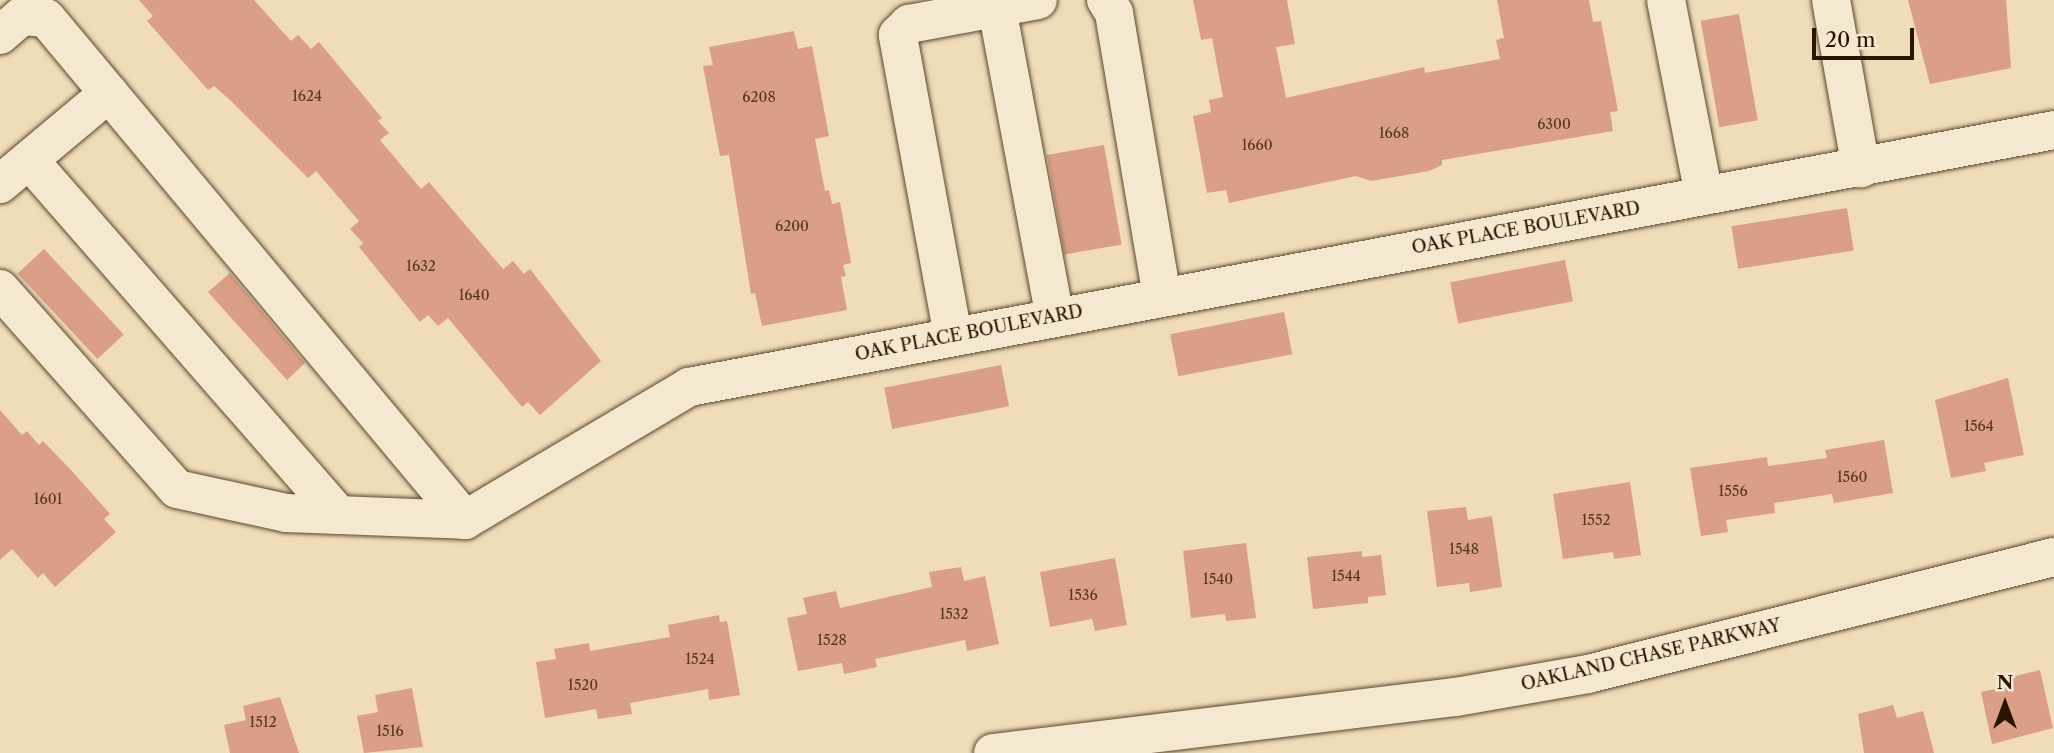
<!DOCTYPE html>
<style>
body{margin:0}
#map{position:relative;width:2054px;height:753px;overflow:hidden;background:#f0dcb8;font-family:"Libre Caslon Text",serif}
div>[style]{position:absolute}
.building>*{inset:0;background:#db9e86;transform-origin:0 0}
.roads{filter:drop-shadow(0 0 2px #5a482f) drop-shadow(0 0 2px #5a482f)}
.minor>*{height:38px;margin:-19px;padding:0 19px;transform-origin:19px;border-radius:19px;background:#f5e8d1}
span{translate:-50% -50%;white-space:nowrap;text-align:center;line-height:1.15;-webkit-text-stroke:5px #f5e8d1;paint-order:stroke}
.number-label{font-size:14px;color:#553822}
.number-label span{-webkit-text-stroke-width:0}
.street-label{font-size:18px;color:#281601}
.north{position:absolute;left:1970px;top:669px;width:70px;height:70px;-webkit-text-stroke:5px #f5e8d1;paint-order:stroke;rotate:0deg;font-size:19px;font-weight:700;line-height:28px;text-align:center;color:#281601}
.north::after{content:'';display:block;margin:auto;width:24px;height:32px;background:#281601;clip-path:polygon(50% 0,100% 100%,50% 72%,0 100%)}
.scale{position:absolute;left:1812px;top:28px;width:102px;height:32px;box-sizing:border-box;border:4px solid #281601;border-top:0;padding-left:9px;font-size:21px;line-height:24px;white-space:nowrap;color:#281601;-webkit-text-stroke:5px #f5e8d1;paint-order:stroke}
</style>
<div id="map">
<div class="building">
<i style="clip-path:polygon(139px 0,254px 0,291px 41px,298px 35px,311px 49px,319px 42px,382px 118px,378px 121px,389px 133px,380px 140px,421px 189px,429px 182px,503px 269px,513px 261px,524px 274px,530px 269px,601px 361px,540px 415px,528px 402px,522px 407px,448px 318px,438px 326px,428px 315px,420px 322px,359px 247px,363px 243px,350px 229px,359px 221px,316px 171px,308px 178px,229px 99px,214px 86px,208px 90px,147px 21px,153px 16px)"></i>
<i style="clip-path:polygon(1193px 0,1287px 0,1295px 44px,1276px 47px,1286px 98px,1424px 67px,1425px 73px,1500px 59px,1496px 40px,1504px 38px,1497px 0,1589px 0,1593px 22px,1601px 21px,1618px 111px,1610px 112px,1613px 131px,1442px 160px,1442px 165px,1429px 171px,1371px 181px,1356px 176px,1229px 203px,1226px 190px,1207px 193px,1193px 116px,1211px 112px,1209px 100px,1223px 97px,1212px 38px,1201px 40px)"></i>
<i style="clip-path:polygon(1908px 0,2006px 0,2011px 68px,1930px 84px)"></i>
<i style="left:1739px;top:14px;width:108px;height:39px;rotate:80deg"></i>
<i style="clip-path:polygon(794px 31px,798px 49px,812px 46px,829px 136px,815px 139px,825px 191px,829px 190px,832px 204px,840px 202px,851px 263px,843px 265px,846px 276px,841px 277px,847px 310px,762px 326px,755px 293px,751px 294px,729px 155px,720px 156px,703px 66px,713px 65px,709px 47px)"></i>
<i style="left:1104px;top:145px;width:101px;height:58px;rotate:80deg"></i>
<i style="left:1847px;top:208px;width:43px;height:117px;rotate:81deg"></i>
<i style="left:44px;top:249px;width:117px;height:36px;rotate:47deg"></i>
<i style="left:1565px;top:260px;width:42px;height:117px;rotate:79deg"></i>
<i style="clip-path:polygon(230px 273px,305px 363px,287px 380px,208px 292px)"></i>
<i style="left:1284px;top:312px;width:43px;height:116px;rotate:79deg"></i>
<i style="left:1001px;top:365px;width:42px;height:119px;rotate:79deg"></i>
<i style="clip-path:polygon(2008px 378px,2024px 455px,1984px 463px,1986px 471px,1951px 478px,1935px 400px)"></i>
<i style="clip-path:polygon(0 410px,22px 435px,27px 431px,39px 445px,43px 441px,71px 470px,110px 514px,104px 519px,116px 532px,55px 587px,43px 573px,38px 578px,12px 549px,0 560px)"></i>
<i style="clip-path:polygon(1884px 440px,1893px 493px,1834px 503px,1832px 494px,1774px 503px,1775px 513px,1726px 520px,1728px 532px,1701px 536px,1690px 468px,1767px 457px,1768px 466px,1827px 458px,1825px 450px)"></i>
<i style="clip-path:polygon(1630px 482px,1641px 555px,1614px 559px,1613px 552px,1563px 559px,1553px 494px)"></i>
<i style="clip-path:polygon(1466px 507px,1468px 520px,1492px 516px,1502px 587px,1470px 592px,1469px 583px,1437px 587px,1427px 511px)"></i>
<i style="clip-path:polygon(1246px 543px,1256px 618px,1226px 621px,1225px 614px,1191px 618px,1183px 551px)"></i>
<i style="clip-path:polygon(1362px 551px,1362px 557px,1381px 555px,1386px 595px,1368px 597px,1368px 603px,1313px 609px,1307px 557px)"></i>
<i style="clip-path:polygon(1115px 558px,1127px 625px,1095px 631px,1092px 619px,1050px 627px,1040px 572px)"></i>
<i style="clip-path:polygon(961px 567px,964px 581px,985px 576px,999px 644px,967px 651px,965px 640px,875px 659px,877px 667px,844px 674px,842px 663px,798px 671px,787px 618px,807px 614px,803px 598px,836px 591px,840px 608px,932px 587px,929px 572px)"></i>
<i style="clip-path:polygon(719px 615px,720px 622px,727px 621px,740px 695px,709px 700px,708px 689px,630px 703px,632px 714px,598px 719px,596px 709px,545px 718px,536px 662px,556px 659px,554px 649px,589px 643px,590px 651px,670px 637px,668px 625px)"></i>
<i style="clip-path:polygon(2040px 670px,2053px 728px,1992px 744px,1981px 692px,2009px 686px,2007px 678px)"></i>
<i style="clip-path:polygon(412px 688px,423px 747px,364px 753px,357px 716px,378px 712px,375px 695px)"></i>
<i style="clip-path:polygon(280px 697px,299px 753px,230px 753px,224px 725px,246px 720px,243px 706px)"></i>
<i style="clip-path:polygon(1893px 705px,1897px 718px,1923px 711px,1934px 753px,1864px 753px,1858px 714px)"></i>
</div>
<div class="roads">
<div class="minor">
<i style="left:1106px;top:0;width:15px;rotate:58deg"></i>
<i style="left:1114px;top:13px;width:288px;rotate:80.4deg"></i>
<i style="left:1666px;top:0;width:199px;rotate:79deg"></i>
<i style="left:1831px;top:0;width:171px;rotate:79.9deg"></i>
<i style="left:997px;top:8px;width:314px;rotate:79.4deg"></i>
<i style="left:0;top:35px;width:29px;rotate:-41deg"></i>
<i style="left:22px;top:16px;width:24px;rotate:5deg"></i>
<i style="left:46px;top:18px;width:654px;rotate:50.15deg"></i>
<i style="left:29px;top:160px;width:471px;rotate:48.9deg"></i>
<i style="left:0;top:184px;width:142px;rotate:-39.9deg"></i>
<i style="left:0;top:289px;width:267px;rotate:48.5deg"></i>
<i style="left:177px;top:489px;width:112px;rotate:12.4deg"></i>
<i style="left:286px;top:513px;width:179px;rotate:2.2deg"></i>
<i style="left:465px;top:520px;width:261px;rotate:-30.7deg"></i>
<i style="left:689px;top:387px;width:1389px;rotate:-10.66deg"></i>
<i style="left:953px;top:336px;width:306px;rotate:-100.4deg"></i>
<i style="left:898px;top:35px;width:16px;rotate:-45deg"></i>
<i style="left:909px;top:24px;width:131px;rotate:-10.5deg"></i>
<i style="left:993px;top:753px;width:466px;rotate:-6.9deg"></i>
<i style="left:1456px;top:697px;width:134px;rotate:-9.9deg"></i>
<i style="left:1588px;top:674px;width:480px;rotate:-14.1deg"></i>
</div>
</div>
<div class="number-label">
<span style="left:307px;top:96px">1624</span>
<span style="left:759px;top:97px">6208</span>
<span style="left:1554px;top:124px">6300</span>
<span style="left:1394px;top:133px">1668</span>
<span style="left:1257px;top:145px">1660</span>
<span style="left:792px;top:226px">6200</span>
<span style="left:421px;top:266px">1632</span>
<span style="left:474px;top:295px">1640</span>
<span style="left:1979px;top:426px">1564</span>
<span style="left:1852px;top:477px">1560</span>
<span style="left:1733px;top:491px">1556</span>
<span style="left:48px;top:499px">1601</span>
<span style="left:1596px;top:520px">1552</span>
<span style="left:1464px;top:549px">1548</span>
<span style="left:1346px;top:576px">1544</span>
<span style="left:1218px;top:579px">1540</span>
<span style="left:1083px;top:595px">1536</span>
<span style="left:954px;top:614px">1532</span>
<span style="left:832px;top:640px">1528</span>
<span style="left:700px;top:659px">1524</span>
<span style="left:583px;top:685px">1520</span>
<span style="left:263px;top:722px">1512</span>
<span style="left:390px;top:731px">1516</span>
</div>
<div class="street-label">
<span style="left:1526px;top:228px;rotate:-10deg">OAK PLACE BOULEVARD</span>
<span style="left:969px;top:333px;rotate:-11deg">OAK PLACE BOULEVARD</span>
<span style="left:1651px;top:655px;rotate:-13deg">OAKLAND CHASE PARKWAY</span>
</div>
<div class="north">N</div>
<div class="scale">20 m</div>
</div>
